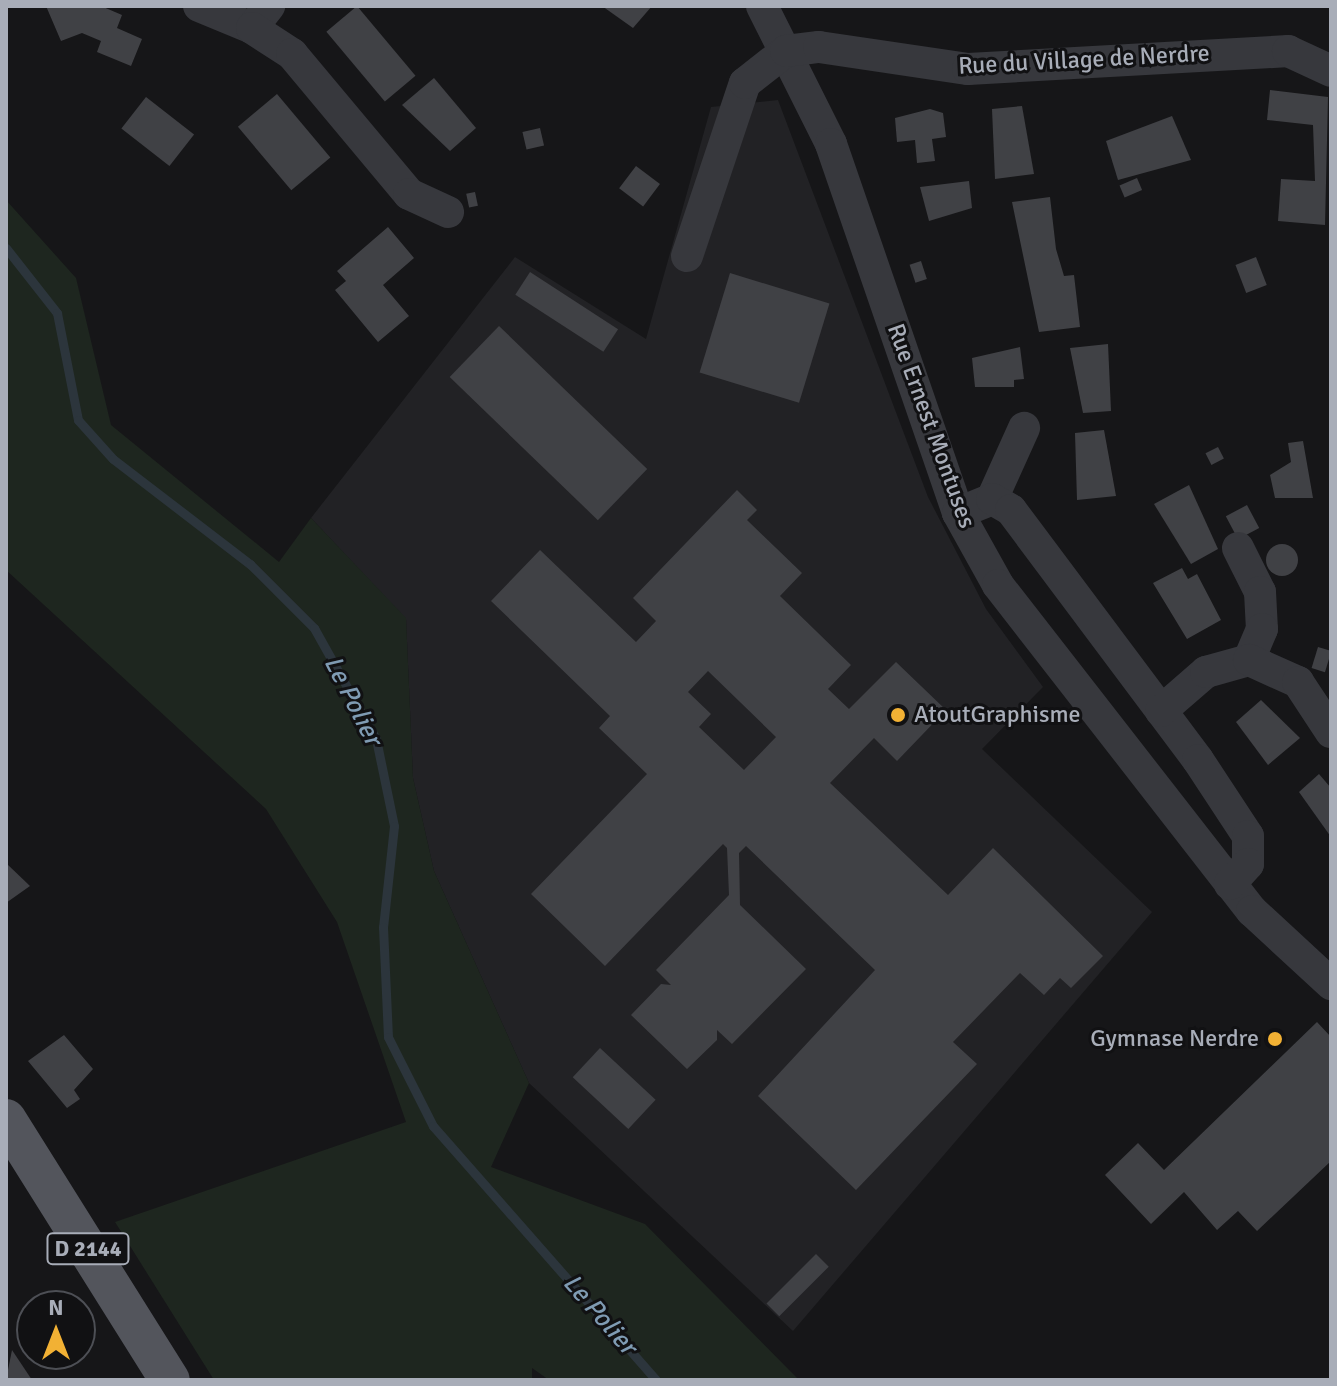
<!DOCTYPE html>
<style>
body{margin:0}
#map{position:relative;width:1337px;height:1386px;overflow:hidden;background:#161618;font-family:Signika,sans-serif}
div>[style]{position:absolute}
.built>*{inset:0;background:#222225}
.green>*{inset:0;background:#1e261f}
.stream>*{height:9px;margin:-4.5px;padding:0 4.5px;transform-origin:4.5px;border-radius:4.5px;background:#2c353c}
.building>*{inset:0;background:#404145;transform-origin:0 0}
.round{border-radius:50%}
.minor>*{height:32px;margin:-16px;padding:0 16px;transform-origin:16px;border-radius:16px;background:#37383d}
.major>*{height:40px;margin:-20px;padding:0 20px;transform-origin:20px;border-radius:20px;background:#53555c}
.dots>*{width:22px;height:22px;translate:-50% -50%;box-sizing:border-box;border:4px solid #111113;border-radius:50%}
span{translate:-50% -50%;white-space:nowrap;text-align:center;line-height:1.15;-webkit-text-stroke:6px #111113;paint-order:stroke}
.shield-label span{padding:2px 6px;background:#111113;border:2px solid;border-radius:6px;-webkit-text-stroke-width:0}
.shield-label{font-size:22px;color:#a8adb8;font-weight:700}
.street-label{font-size:24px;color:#a8adb8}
.poi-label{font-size:24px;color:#a8adb8}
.left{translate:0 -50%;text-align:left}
.right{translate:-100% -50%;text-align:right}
.water-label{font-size:26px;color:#7f9bb3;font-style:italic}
.frame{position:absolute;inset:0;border:8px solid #a8adb8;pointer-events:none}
.north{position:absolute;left:16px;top:1290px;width:80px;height:80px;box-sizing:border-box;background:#111113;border:2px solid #4d4f55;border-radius:50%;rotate:0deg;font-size:22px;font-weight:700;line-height:32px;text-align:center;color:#a8adb8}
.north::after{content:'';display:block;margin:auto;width:28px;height:36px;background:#f2b134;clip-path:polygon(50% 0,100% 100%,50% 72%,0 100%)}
</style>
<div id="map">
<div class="built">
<i style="clip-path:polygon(778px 100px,928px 497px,986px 609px,1043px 687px,982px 749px,1152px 912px,793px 1331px,529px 1083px,434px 871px,413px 778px,406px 619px,311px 518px,515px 257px,646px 339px,711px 107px)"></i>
</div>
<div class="green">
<i style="clip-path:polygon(6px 200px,76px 278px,111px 425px,279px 562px,311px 518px,406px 618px,413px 778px,434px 871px,529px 1083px,491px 1167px,645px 1224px,799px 1380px,549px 1380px,532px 1368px,532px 1380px,214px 1380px,115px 1222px,406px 1122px,337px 922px,266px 809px,6px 570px)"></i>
</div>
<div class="stream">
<i style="left:6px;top:248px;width:83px;rotate:51.9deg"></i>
<i style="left:57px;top:313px;width:109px;rotate:78.9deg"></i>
<i style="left:78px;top:420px;width:52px;rotate:48.1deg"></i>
<i style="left:113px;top:459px;width:173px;rotate:37.5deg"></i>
<i style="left:250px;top:564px;width:91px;rotate:45deg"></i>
<i style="left:314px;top:628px;width:127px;rotate:60.8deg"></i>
<i style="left:376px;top:739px;width:89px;rotate:78.3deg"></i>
<i style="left:394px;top:826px;width:102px;rotate:96.2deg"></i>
<i style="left:383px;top:927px;width:110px;rotate:87.4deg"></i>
<i style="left:388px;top:1037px;width:100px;rotate:63.2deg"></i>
<i style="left:433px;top:1126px;width:338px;rotate:48.7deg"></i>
</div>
<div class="building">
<i style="clip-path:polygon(46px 6px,101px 6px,122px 15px,117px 28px,142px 39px,131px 66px,97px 52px,101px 41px,82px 33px,61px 41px)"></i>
<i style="left:357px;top:6px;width:91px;height:40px;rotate:50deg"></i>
<i style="clip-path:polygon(602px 6px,652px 6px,633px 28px)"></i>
<i style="clip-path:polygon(434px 78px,476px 128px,450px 151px,402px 105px)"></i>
<i style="clip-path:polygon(1270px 90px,1328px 97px,1325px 225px,1278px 221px,1281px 179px,1315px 181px,1313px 125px,1267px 120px)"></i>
<i style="left:277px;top:94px;width:83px;height:51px;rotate:50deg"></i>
<i style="left:146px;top:97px;width:61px;height:40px;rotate:38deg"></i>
<i style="clip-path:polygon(1022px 106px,1034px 174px,995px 179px,992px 109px)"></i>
<i style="clip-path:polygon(930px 109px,943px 113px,946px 137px,932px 139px,935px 161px,917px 163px,915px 140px,897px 142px,895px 118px)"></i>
<i style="clip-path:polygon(1172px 116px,1191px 160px,1118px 180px,1106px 141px)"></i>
<i style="left:540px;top:128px;width:18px;height:18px;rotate:77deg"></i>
<i style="left:636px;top:166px;width:30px;height:28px;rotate:37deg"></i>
<i style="left:1137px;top:178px;width:13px;height:19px;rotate:67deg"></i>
<i style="clip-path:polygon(969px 181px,972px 208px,929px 221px,920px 187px)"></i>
<i style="left:475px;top:192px;width:14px;height:9px;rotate:78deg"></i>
<i style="clip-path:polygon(1050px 197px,1056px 249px,1064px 276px,1074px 275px,1080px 327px,1039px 332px,1012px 202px)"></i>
<i style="clip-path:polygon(388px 227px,414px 258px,383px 285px,409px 316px,378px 342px,335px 290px,346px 281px,337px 271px)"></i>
<i style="left:1256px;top:257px;width:30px;height:22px;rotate:69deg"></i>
<i style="left:921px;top:261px;width:19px;height:12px;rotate:72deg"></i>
<i style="left:530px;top:272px;width:105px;height:27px;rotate:33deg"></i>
<i style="left:730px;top:273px;width:104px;height:104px;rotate:17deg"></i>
<i style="left:499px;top:326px;width:206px;height:71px;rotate:44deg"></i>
<i style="clip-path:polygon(1108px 344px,1111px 411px,1083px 413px,1070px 348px)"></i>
<i style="clip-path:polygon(1020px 347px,1024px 379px,1014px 380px,1014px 387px,975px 387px,972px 358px)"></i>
<i style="clip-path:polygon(1104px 430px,1116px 496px,1077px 500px,1075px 433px)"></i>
<i style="clip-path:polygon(1303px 441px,1313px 498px,1275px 498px,1270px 475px,1291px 462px,1288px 443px)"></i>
<i style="left:1218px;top:447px;width:13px;height:14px;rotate:63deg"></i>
<i style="clip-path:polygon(1189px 485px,1218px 549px,1191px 564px,1154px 504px)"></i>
<i style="clip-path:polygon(evenodd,737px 490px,757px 510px,747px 520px,802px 573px,780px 596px,851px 665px,828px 689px,849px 709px,896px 662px,946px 710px,897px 761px,874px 738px,830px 783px,948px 895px,993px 848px,1103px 956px,1071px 988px,1060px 978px,1044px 995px,1020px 973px,953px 1042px,977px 1064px,856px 1190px,758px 1096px,875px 970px,746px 846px,739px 853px,740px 905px,806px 969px,732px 1044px,717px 1030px,717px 1040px,687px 1069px,631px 1015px,661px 984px,671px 985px,656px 970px,729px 895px,727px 848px,723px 844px,605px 966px,531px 894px,647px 774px,599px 728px,610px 716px,491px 601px,540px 550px,636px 642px,656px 621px,633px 598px,737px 490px,708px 671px,776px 737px,744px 770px,699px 727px,711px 714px,688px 692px,708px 671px)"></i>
<i style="left:1247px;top:505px;width:26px;height:24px;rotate:62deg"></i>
<i class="round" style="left:1266px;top:544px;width:32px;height:32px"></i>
<i style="clip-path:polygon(1182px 568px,1188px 579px,1197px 574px,1221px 620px,1187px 639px,1153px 583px)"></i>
<i style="left:1318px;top:647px;width:14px;height:22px;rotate:17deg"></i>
<i style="clip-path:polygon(1261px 700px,1300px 738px,1268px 765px,1236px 722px)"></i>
<i style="clip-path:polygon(1319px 774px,1331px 788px,1331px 837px,1299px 792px)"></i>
<i style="clip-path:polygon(6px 863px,30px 886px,6px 903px)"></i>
<i style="clip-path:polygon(1317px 1022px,1331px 1037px,1331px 1161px,1257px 1231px,1238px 1211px,1217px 1230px,1184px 1192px,1151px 1224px,1105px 1175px,1138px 1143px,1164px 1170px)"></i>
<i style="clip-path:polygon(64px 1035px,93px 1069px,74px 1090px,80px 1099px,67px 1108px,28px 1061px)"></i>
<i style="left:600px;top:1048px;width:76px;height:40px;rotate:43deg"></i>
<i style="left:816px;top:1254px;width:18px;height:70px;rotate:45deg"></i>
<i style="clip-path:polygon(12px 1350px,32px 1380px,6px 1380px)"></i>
</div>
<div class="minor">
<i style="left:199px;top:6px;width:57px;rotate:22.5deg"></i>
<i style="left:252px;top:28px;width:28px;rotate:-52deg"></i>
<i style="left:762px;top:6px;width:154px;rotate:63.4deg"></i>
<i style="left:831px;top:144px;width:390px;rotate:71deg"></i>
<i style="left:958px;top:513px;width:82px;rotate:60.9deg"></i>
<i style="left:998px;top:585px;width:413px;rotate:52.1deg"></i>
<i style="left:1252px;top:911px;width:108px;rotate:42.7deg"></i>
<i style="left:252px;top:28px;width:48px;rotate:33deg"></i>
<i style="left:292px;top:54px;width:182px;rotate:50.1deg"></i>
<i style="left:409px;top:194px;width:43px;rotate:24.8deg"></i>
<i style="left:687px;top:256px;width:182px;rotate:-71.5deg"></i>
<i style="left:745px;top:83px;width:52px;rotate:-38deg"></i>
<i style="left:786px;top:51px;width:33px;rotate:-7deg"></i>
<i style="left:819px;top:47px;width:151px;rotate:8.4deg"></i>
<i style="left:968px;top:69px;width:321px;rotate:-3.2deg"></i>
<i style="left:1288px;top:51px;width:47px;rotate:24.9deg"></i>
<i style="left:992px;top:499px;width:78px;rotate:-65.7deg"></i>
<i style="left:958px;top:513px;width:37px;rotate:-22deg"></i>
<i style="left:992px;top:499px;width:22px;rotate:30deg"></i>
<i style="left:1011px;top:510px;width:312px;rotate:53.2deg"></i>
<i style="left:1198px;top:760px;width:91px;rotate:56.7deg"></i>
<i style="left:1248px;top:836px;width:28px;rotate:90deg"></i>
<i style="left:1248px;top:864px;width:27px;rotate:132deg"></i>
<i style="left:1238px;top:548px;width:49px;rotate:63.4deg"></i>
<i style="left:1260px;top:592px;width:37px;rotate:87deg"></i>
<i style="left:1262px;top:629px;width:34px;rotate:113deg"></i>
<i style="left:1161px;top:711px;width:60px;rotate:-40.9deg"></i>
<i style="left:1206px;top:672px;width:45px;rotate:-15.6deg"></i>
<i style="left:1249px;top:660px;width:54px;rotate:24.2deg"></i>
<i style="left:1298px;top:682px;width:60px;rotate:56.6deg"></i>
</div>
<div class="major">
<i style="left:6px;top:1119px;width:308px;rotate:57.9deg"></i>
</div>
<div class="dots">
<i style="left:898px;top:715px;background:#f2b134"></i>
<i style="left:1275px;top:1039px;background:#f2b134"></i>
</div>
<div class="shield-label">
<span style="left:88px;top:1249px">D 2144</span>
</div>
<div class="street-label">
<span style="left:1084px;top:60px;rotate:-3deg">Rue du Village de Nerdre</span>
<span style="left:931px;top:426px;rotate:70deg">Rue Ernest Montuses</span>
</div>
<div class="poi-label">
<span class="left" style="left:914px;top:715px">AtoutGraphisme</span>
<span class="right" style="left:1259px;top:1039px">Gymnase Nerdre</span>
</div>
<div class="water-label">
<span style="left:352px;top:701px;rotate:63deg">Le Polier</span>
<span style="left:599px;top:1315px;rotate:49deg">Le Polier</span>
</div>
<div class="frame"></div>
<div class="north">N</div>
</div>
